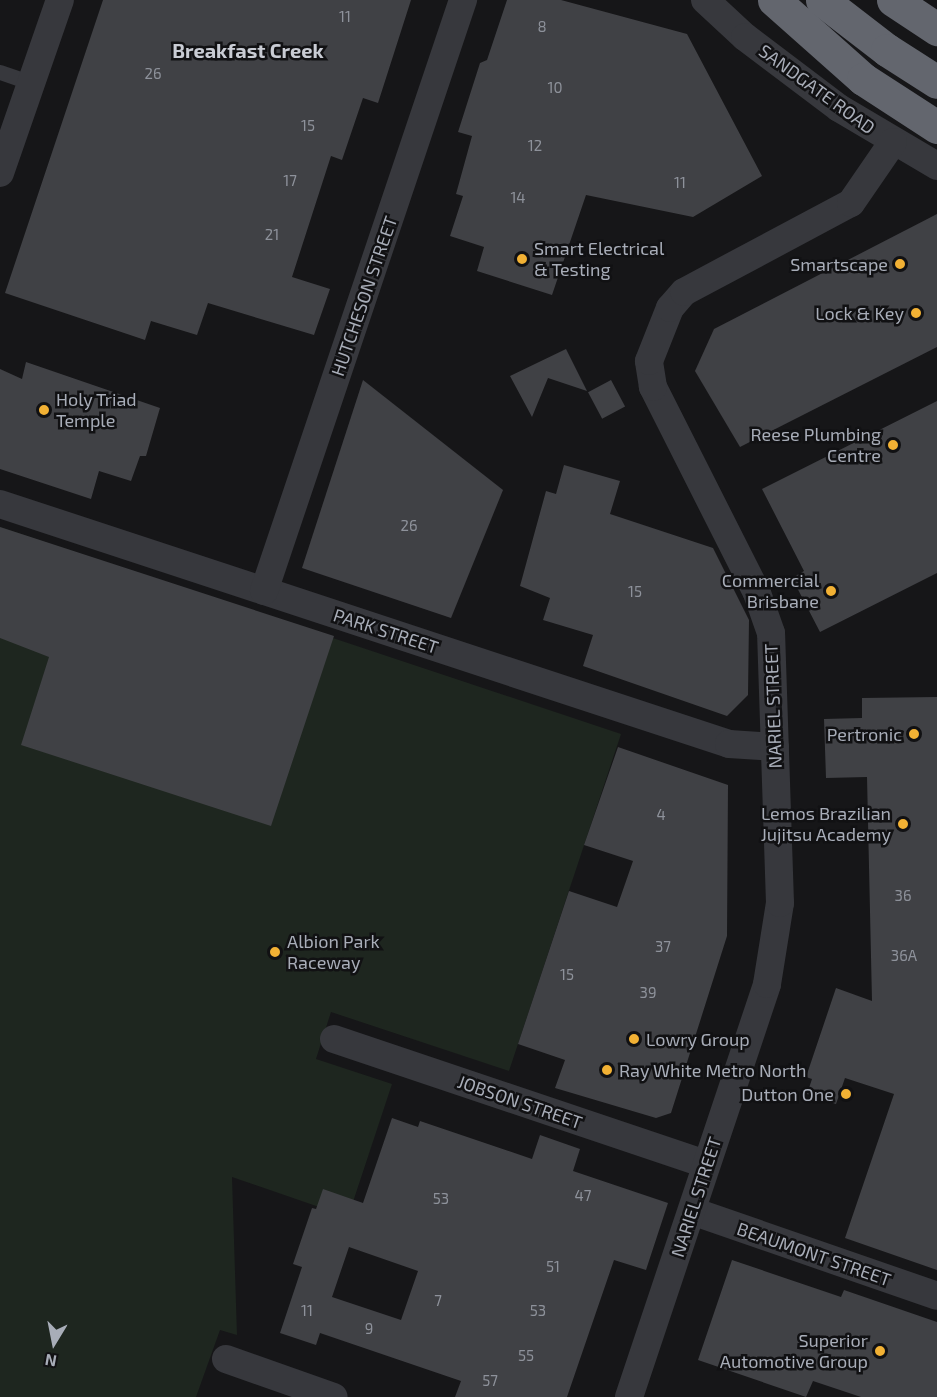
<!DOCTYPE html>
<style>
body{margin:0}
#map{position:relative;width:937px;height:1397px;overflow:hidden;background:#161618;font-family:"Exo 2",sans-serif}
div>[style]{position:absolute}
.green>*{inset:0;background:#1e261f}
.building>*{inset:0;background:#404145;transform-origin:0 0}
.service>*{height:15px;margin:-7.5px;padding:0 7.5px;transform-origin:7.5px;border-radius:7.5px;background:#37383d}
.minor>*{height:28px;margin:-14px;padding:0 14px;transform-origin:14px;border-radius:14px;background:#37383d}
.motorway>*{height:33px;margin:-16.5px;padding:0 16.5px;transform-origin:16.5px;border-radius:16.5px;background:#63666e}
.dots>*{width:16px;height:16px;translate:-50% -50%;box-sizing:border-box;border:3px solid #111113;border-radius:50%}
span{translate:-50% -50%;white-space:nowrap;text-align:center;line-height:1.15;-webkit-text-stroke:5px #111113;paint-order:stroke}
.number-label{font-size:15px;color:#8e929b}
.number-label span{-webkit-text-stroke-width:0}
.street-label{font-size:18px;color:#a8adb8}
.poi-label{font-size:18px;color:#a8adb8}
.left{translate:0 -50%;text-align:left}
.right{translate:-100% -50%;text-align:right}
.neighbourhood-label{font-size:20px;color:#c9ccd4;font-weight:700}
.north{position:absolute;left:24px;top:1313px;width:60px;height:60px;-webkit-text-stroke:4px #111113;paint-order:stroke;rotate:190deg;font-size:16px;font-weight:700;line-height:24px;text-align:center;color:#a8adb8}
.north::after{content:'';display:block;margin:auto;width:21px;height:27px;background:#a8adb8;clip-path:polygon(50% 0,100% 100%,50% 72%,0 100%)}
</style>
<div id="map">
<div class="green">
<i style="clip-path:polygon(0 527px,621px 734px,509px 1071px,331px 1012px,316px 1059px,392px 1084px,348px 1217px,232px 1177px,237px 1335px,220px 1330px,196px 1397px,0 1397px)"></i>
</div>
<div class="building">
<i style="clip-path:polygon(103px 0,411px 0,378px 103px,363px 98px,342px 160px,331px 156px,292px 277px,330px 289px,314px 335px,208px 303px,197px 335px,151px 321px,145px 340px,5px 293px)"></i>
<i style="clip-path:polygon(507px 0,561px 0,687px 34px,762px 176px,693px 217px,586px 195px,552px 295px,477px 271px,484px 247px,450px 236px,463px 196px,456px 194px,472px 136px,458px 132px,480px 63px,487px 60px)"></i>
<i style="clip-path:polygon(937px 214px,937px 347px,740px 447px,695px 371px,714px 329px)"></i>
<i style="clip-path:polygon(566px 349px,587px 391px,548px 378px,532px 417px,510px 376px)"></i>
<i style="clip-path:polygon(26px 362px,160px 408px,146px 456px,140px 456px,131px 481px,99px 471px,91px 499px,0 469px,0 369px,22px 379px)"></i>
<i style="clip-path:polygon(363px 380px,503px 490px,451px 618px,302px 568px)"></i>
<i style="left:611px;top:380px;width:30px;height:26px;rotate:62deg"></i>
<i style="clip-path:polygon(937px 401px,937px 573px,820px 632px,792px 578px,804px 571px,762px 489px)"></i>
<i style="clip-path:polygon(564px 465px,620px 481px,610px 514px,713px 548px,749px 620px,748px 695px,727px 716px,583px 666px,593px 635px,543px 620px,550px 598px,520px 586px,546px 491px,556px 494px)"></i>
<i style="clip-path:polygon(0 527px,334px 636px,271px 826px,21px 745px,49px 657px,0 638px)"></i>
<i style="clip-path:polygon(937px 697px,937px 1270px,845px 1238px,894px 1094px,845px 1078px,836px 1104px,807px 1094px,812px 1079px,806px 1077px,836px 988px,872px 1001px,867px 777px,826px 778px,824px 719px,862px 718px,862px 698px)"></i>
<i style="clip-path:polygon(618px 747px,728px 785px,727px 936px,671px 1113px,656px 1118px,555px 1088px,565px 1060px,518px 1044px,569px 891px,617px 907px,633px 861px,584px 845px)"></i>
<i style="clip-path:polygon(evenodd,392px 1118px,418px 1127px,420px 1121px,532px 1159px,540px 1135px,580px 1149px,573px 1171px,668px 1203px,646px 1270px,614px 1260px,567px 1397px,455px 1397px,461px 1381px,320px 1333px,316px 1345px,280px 1333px,302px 1267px,293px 1264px,312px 1208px,316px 1209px,323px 1189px,363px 1203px,392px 1118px,349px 1247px,418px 1271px,401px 1320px,332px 1297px,349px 1247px)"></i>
<i style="clip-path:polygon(732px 1260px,841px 1297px,844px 1290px,937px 1322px,937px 1397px,861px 1397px,813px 1381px,806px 1397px,698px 1360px)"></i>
</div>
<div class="service">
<i style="left:0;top:72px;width:34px;rotate:19deg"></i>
</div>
<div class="minor">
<i style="left:705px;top:0;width:54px;rotate:42.8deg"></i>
<i style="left:745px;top:37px;width:118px;rotate:37.1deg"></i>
<i style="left:839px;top:108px;width:114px;rotate:30.6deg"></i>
<i style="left:0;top:173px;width:183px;rotate:-70.9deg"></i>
<i style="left:0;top:504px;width:767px;rotate:18.22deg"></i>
<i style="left:729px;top:744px;width:46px;rotate:3.7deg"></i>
<i style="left:264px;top:591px;width:624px;rotate:-71.39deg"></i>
<i style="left:334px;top:1039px;width:392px;rotate:18.6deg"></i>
<i style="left:692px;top:1211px;width:259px;rotate:19.1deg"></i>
<i style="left:226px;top:1359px;width:114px;rotate:19.4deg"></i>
<i style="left:629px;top:1397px;width:435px;rotate:-71.5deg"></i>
<i style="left:767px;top:984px;width:82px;rotate:-80.9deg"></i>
<i style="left:780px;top:903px;width:270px;rotate:-91.9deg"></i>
<i style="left:771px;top:633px;width:42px;rotate:-109.3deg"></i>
<i style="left:757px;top:593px;width:231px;rotate:-116.8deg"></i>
<i style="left:653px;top:387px;width:26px;rotate:-99deg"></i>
<i style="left:649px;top:361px;width:57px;rotate:-68.4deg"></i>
<i style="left:670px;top:308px;width:21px;rotate:-49deg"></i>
<i style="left:684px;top:292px;width:189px;rotate:-28.1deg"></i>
<i style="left:851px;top:203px;width:74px;rotate:-55.5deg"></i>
</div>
<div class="motorway">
<i style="left:774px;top:0;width:119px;rotate:41.6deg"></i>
<i style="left:863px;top:79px;width:88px;rotate:33deg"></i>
<i style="left:822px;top:0;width:82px;rotate:37.6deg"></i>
<i style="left:887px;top:50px;width:59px;rotate:32.6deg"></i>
<i style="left:893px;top:0;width:53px;rotate:33.4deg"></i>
</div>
<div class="dots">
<i style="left:522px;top:259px;background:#f2b134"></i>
<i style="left:900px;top:264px;background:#f2b134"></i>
<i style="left:916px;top:313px;background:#f2b134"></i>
<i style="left:44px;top:410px;background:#f2b134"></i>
<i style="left:893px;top:445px;background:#f2b134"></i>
<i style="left:831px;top:591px;background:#f2b134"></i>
<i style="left:914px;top:734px;background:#f2b134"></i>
<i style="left:903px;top:824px;background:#f2b134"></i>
<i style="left:275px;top:952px;background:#f2b134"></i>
<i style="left:634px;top:1039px;background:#f2b134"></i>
<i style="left:607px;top:1070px;background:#f2b134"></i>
<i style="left:846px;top:1094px;background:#f2b134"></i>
<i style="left:880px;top:1351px;background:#f2b134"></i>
</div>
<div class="number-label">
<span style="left:345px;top:17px">11</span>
<span style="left:542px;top:27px">8</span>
<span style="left:153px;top:74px">26</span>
<span style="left:555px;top:88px">10</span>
<span style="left:308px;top:126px">15</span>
<span style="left:535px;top:146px">12</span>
<span style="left:290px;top:181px">17</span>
<span style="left:680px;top:183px">11</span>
<span style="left:518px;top:198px">14</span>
<span style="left:272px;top:235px">21</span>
<span style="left:409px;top:526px">26</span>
<span style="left:635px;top:592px">15</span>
<span style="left:661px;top:815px">4</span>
<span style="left:903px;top:896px">36</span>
<span style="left:663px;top:947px">37</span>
<span style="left:904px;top:956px">36A</span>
<span style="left:567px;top:975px">15</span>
<span style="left:648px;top:993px">39</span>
<span style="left:583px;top:1196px">47</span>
<span style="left:441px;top:1199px">53</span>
<span style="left:553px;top:1267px">51</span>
<span style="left:438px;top:1301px">7</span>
<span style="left:307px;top:1311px">11</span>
<span style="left:538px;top:1311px">53</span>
<span style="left:369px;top:1329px">9</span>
<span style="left:526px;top:1356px">55</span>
<span style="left:490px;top:1381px">57</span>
</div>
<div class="street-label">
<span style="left:817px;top:89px;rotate:36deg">SANDGATE ROAD</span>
<span style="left:364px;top:296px;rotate:-71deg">HUTCHESON STREET</span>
<span style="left:386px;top:631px;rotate:18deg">PARK STREET</span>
<span style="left:773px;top:706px;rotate:-92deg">NARIEL STREET</span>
<span style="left:520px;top:1102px;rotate:19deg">JOBSON STREET</span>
<span style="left:696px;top:1197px;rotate:-72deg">NARIEL STREET</span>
<span style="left:814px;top:1254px;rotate:19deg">BEAUMONT STREET</span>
</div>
<div class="poi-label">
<span class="left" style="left:534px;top:259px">Smart Electrical<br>&amp; Testing</span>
<span class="right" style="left:888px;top:264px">Smartscape</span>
<span class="right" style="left:904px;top:313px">Lock &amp; Key</span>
<span class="left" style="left:56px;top:410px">Holy Triad<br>Temple</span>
<span class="right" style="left:881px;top:445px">Reese Plumbing<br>Centre</span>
<span class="right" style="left:819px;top:591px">Commercial<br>Brisbane</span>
<span class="right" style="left:902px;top:734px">Pertronic</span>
<span class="right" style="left:891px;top:824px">Lemos Brazilian<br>Jujitsu Academy</span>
<span class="left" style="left:287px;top:952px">Albion Park<br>Raceway</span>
<span class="left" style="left:646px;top:1039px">Lowry Group</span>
<span class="left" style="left:619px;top:1070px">Ray White Metro North</span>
<span class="right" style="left:834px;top:1094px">Dutton One</span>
<span class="right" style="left:868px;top:1351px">Superior<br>Automotive Group</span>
</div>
<div class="neighbourhood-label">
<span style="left:248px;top:50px">Breakfast Creek</span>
</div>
<div class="north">N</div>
</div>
